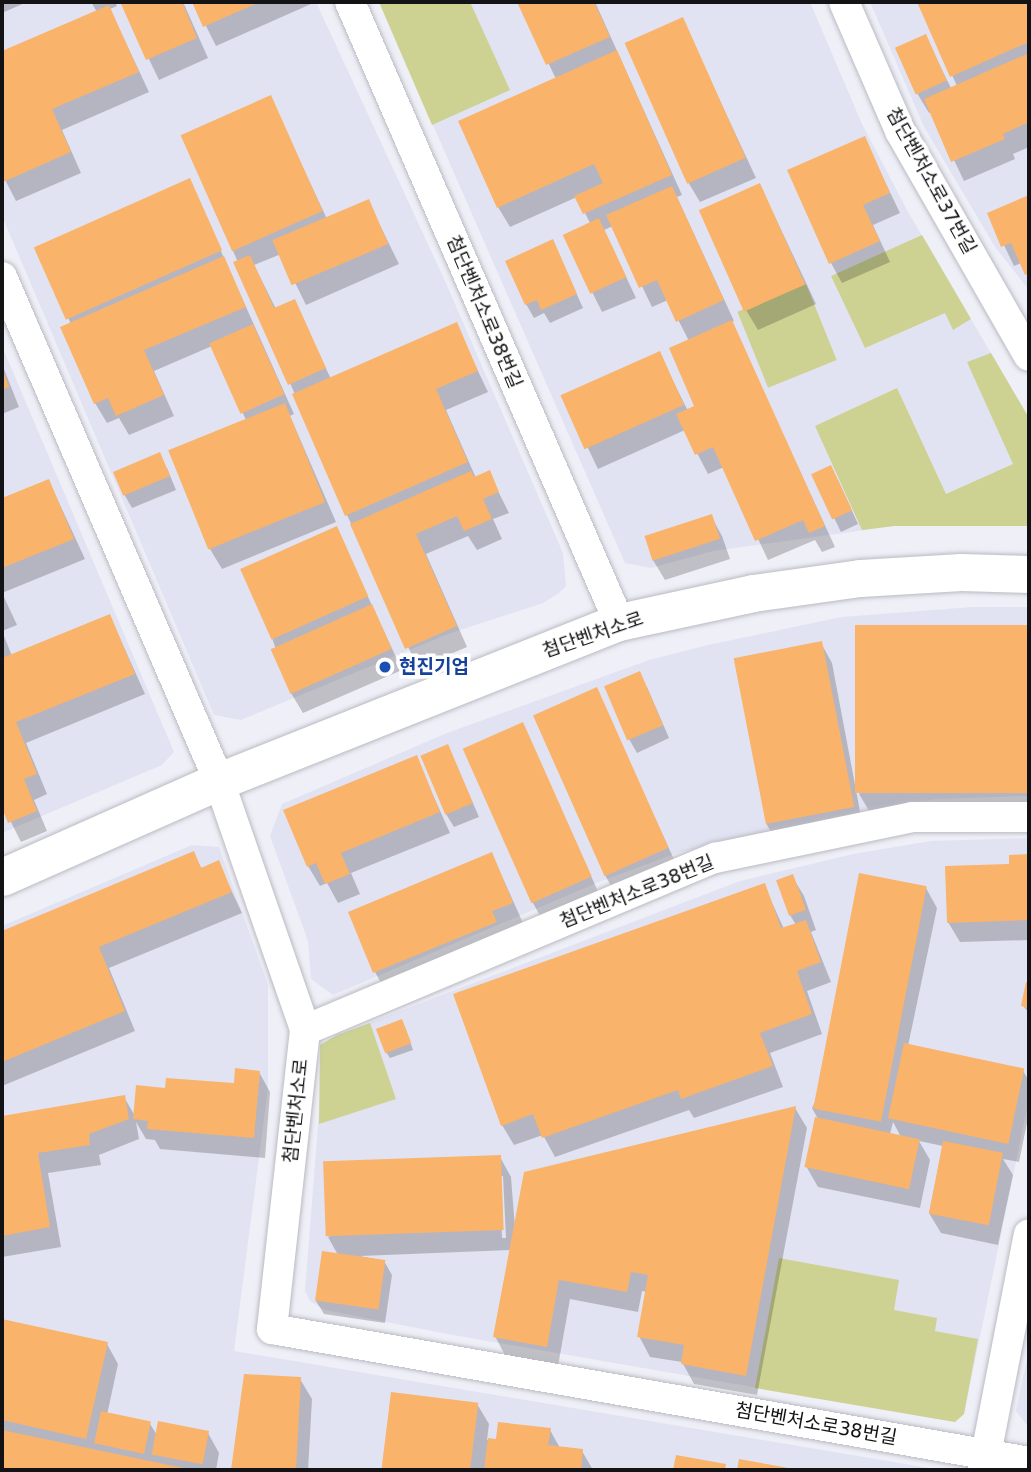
<!DOCTYPE html>
<meta charset="utf-8">
<style>
body{margin:0}
#map{position:relative;width:1031px;height:1472px;overflow:hidden;background:#efeff7;font-family:"DejaVu Sans","Noto Sans KR",sans-serif}
div>[style]{position:absolute}
.built>*{inset:0;background:#e2e3f2}
.green>*{inset:0;background:#cdd293;transform-origin:0 0}
.shadow>*{inset:0;background:#0003}
.building>*{inset:0;background:#f9b36b;transform-origin:0 0}
.roads{filter:drop-shadow(0 0 2px #babac2) drop-shadow(0 0 2px #babac2)}
.minor>*{height:30px;margin:-15px;padding:0 15px;transform-origin:15px;border-radius:15px;background:#fff}
.tertiary>*{height:37px;margin:-18.5px;padding:0 18.5px;transform-origin:18.5px;border-radius:18.5px;background:#fff}
.dots>*{width:19px;height:19px;translate:-50% -50%;box-sizing:border-box;border:4px solid #fff;border-radius:50%}
span{translate:-50% -50%;white-space:nowrap;text-align:center;line-height:1.15;-webkit-text-stroke:7px #fff;paint-order:stroke}
.street-label{font-size:19px;color:#131316}
.transit-label{font-size:19px;color:#164399;font-weight:700}
.left{translate:0 -50%;text-align:left}
.frame{position:absolute;inset:0;border:4px solid #131316;pointer-events:none}
</style>
<div id="map">
<div class="built">
<i style="clip-path:polygon(2px 2px,316px 2px,446px 283px,563px 553px,566px 586px,559px 593px,543px 603px,448px 634px,241px 720px,214px 715px,2px 216px)"></i>
<i style="clip-path:polygon(379px 2px,810px 2px,862px 124px,907px 210px,1029px 418px,1029px 526px,894px 526px,713px 551px,651px 568px,625px 563px)"></i>
<i style="clip-path:polygon(870px 2px,1029px 2px,1029px 290px,995px 247px,924px 127px)"></i>
<i style="clip-path:polygon(2px 346px,174px 752px,162px 765px,2px 833px)"></i>
<i style="clip-path:polygon(972px 607px,1029px 607px,1029px 796px,936px 799px,869px 810px,677px 853px,599px 882px,333px 995px,311px 979px,308px 941px,270px 836px,282px 804px,447px 733px,649px 660px,708px 645px,841px 617px)"></i>
<i style="clip-path:polygon(1029px 838px,1029px 1099px,964px 1414px,955px 1422px,453px 1335px,325px 1310px,310px 1301px,305px 1291px,322px 1074px,320px 1045px,337px 1035px,740px 881px,853px 854px,931px 841px)"></i>
<i style="clip-path:polygon(192px 845px,219px 847px,268px 985px,268px 1088px,234px 1351px,941px 1470px,2px 1470px,2px 926px)"></i>
<i style="clip-path:polygon(1029px 1349px,1029px 1428px,1016px 1411px)"></i>
</div>
<div class="green">
<i style="clip-path:polygon(379px 2px,470px 2px,510px 90px,432px 125px)"></i>
<i style="clip-path:polygon(922px 235px,971px 319px,953px 330px,945px 313px,865px 348px,831px 276px)"></i>
<i style="left:806px;top:284px;width:82px;height:74px;rotate:68deg"></i>
<i style="clip-path:polygon(991px 353px,1029px 418px,1029px 526px,894px 526px,862px 530px,815px 426px,897px 388px,946px 494px,1013px 464px,967px 362px)"></i>
<i style="clip-path:polygon(370px 1023px,396px 1099px,319px 1124px,320px 1045px,337px 1035px)"></i>
<i style="clip-path:polygon(779px 1258px,899px 1280px,894px 1310px,937px 1318px,935px 1331px,978px 1339px,964px 1414px,955px 1422px,755px 1388px)"></i>
</div>
<div class="shadow">
<i style="clip-path:polygon(2px 2px,27px 2px,2px 13px)"></i>
<i style="clip-path:polygon(91px 2px,115px 2px,117px 6px,110px 9px,149px 92px,62px 130px,81px 173px,16px 201px,2px 174px,2px 53px,97px 12px)"></i>
<i style="clip-path:polygon(130px 2px,183px 2px,208px 58px,159px 80px,123px 5px)"></i>
<i style="clip-path:polygon(194px 2px,310px 2px,311px 4px,216px 46px)"></i>
<i style="clip-path:polygon(519px 2px,595px 2px,682px 195px,677px 197px,734px 321px,731px 322px,835px 547px,822px 552px,815px 540px,768px 560px,724px 467px,708px 474px,685px 430px,598px 469px,563px 396px,659px 353px,688px 411px,697px 407px,689px 341px,668px 300px,652px 307px,613px 226px,604px 230px,636px 298px,602px 312px,564px 235px,590px 223px,577px 197px,510px 227px,498px 207px,556px 79px)"></i>
<i style="clip-path:polygon(919px 2px,1029px 2px,1029px 147px,1013px 154px,1015px 159px,964px 181px,931px 112px,929px 113px,917px 93px,897px 48px,925px 36px,951px 88px,957px 86px)"></i>
<i style="clip-path:polygon(682px 19px,756px 178px,700px 202px,688px 182px)"></i>
<i style="clip-path:polygon(270px 97px,327px 219px,368px 201px,399px 264px,306px 305px,281px 254px,254px 265px,276px 309px,294px 301px,331px 379px,456px 325px,488px 392px,446px 410px,476px 478px,489px 473px,509px 513px,493px 519px,502px 539px,477px 550px,468px 536px,426px 554px,467px 647px,418px 668px,347px 515px,183px 135px)"></i>
<i style="clip-path:polygon(864px 138px,900px 213px,873px 225px,890px 262px,842px 283px,831px 263px)"></i>
<i style="clip-path:polygon(189px 180px,294px 414px,290px 416px,336px 522px,222px 569px,210px 549px,170px 451px,246px 420px,212px 346px,154px 371px,174px 416px,129px 435px,119px 418px,107px 423px,95px 403px,71px 324px,36px 247px)"></i>
<i style="clip-path:polygon(760px 185px,816px 304px,758px 330px,746px 310px)"></i>
<i style="clip-path:polygon(1029px 197px,1029px 279px,1021px 263px,1014px 266px,989px 214px)"></i>
<i style="clip-path:polygon(559px 255px,583px 308px,550px 323px,544px 313px,534px 318px,526px 304px)"></i>
<i style="clip-path:polygon(2px 364px,19px 407px,2px 414px)"></i>
<i style="clip-path:polygon(167px 468px,176px 490px,132px 508px,124px 494px)"></i>
<i style="clip-path:polygon(813px 475px,838px 480px,858px 524px,841px 532px)"></i>
<i style="clip-path:polygon(49px 481px,85px 559px,2px 593px,2px 500px)"></i>
<i style="clip-path:polygon(711px 516px,722px 536px,730px 559px,665px 580px,653px 560px,646px 536px)"></i>
<i style="clip-path:polygon(336px 528px,402px 670px,303px 713px,291px 693px,272px 638px)"></i>
<i style="clip-path:polygon(2px 593px,17px 625px,2px 631px)"></i>
<i style="clip-path:polygon(110px 616px,145px 694px,26px 743px,47px 794px,34px 800px,47px 831px,21px 842px,2px 804px,2px 631px,12px 656px)"></i>
<i style="clip-path:polygon(1028px 626px,1029px 812px,871px 814px,859px 794px)"></i>
<i style="clip-path:polygon(821px 643px,832px 663px,863px 827px,777px 843px,766px 823px)"></i>
<i style="clip-path:polygon(647px 687px,669px 738px,637px 753px,629px 739px)"></i>
<i style="clip-path:polygon(596px 690px,678px 868px,616px 895px,605px 875px)"></i>
<i style="clip-path:polygon(522px 724px,601px 898px,544px 923px,533px 903px)"></i>
<i style="clip-path:polygon(448px 746px,479px 817px,454px 827px,446px 814px)"></i>
<i style="clip-path:polygon(416px 757px,450px 833px,351px 873px,360px 894px,338px 903px,327px 883px,320px 886px,308px 866px)"></i>
<i style="clip-path:polygon(193px 853px,202px 869px,218px 862px,242px 913px,109px 968px,135px 1031px,2px 1086px,2px 933px)"></i>
<i style="clip-path:polygon(492px 854px,523px 923px,386px 992px,375px 972px)"></i>
<i style="clip-path:polygon(1029px 856px,1029px 940px,960px 942px,948px 922px,1011px 866px,1011px 857px)"></i>
<i style="clip-path:polygon(792px 876px,804px 896px,816px 930px,811px 932px,831px 982px,807px 991px,822px 1034px,770px 1053px,783px 1087px,694px 1118px,689px 1110px,555px 1157px,543px 1135px,514px 1145px,502px 1125px,764px 885px,784px 929px,796px 925px,790px 915px)"></i>
<i style="clip-path:polygon(evenodd,926px 888px,937px 908px,908px 1046px,1022px 1069px,1029px 1081px,1029px 1113px,1019px 1162px,1003px 1159px,1013px 1175px,998px 1245px,941px 1233px,929px 1213px,943px 1146px,919px 1141px,930px 1160px,920px 1208px,818px 1187px,806px 1166px,818px 1119px,812px 1108px,926px 888px,893px 1122px,901px 1137px,890px 1134px,893px 1122px)"></i>
<i style="clip-path:polygon(1027px 984px,1029px 984px,1029px 1013px,1023px 1006px)"></i>
<i style="clip-path:polygon(405px 1027px,413px 1050px,390px 1058px,386px 1052px)"></i>
<i style="clip-path:polygon(259px 1072px,270px 1092px,265px 1158px,160px 1149px,155px 1140px,146px 1139px,136px 1122px,139px 1139px,99px 1155px,101px 1165px,48px 1173px,61px 1247px,2px 1257px,2px 1117px,124px 1097px,135px 1116px,167px 1090px,236px 1085px)"></i>
<i style="clip-path:polygon(evenodd,795px 1108px,807px 1128px,757px 1395px,694px 1384px,682px 1362px,650px 1357px,639px 1336px,647px 1292px,642px 1291px,638px 1312px,570px 1299px,558px 1366px,506px 1357px,495px 1336px,511px 1250px,360px 1256px,384px 1261px,392px 1275px,385px 1323px,324px 1314px,316px 1301px,338px 1255px,328px 1237px,500px 1157px,511px 1177px,515px 1228px,795px 1108px,500px 1176px,503px 1176px,506px 1238px,502px 1238px,500px 1176px)"></i>
<i style="clip-path:polygon(2px 1320px,107px 1344px,118px 1364px,107px 1415px,150px 1424px,157px 1435px,208px 1433px,219px 1453px,216px 1470px,2px 1470px)"></i>
<i style="clip-path:polygon(246px 1376px,300px 1379px,312px 1399px,308px 1470px,233px 1470px)"></i>
<i style="clip-path:polygon(392px 1394px,477px 1404px,489px 1424px,487px 1440px,498px 1441px,550px 1430px,560px 1448px,582px 1451px,593px 1470px,383px 1470px)"></i>
</div>
<div class="building">
<i style="clip-path:polygon(125px 2px,182px 2px,197px 38px,146px 60px,121px 4px)"></i>
<i style="clip-path:polygon(192px 2px,260px 2px,203px 27px)"></i>
<i style="clip-path:polygon(517px 2px,594px 2px,610px 37px,546px 65px)"></i>
<i style="clip-path:polygon(917px 2px,1029px 2px,1029px 42px,950px 77px)"></i>
<i style="clip-path:polygon(109px 5px,139px 72px,52px 109px,71px 152px,3px 182px,2px 51px)"></i>
<i style="left:683px;top:17px;width:154px;height:64px;rotate:66deg"></i>
<i style="left:926px;top:34px;width:51px;height:34px;rotate:66deg"></i>
<i style="clip-path:polygon(617px 50px,672px 175px,583px 214px,574px 196px,603px 183px,594px 164px,497px 208px,458px 121px)"></i>
<i style="clip-path:polygon(1029px 53px,1029px 122px,1003px 134px,1005px 139px,951px 162px,924px 99px)"></i>
<i style="left:271px;top:95px;width:127px;height:99px;rotate:66deg"></i>
<i style="clip-path:polygon(865px 136px,890px 193px,863px 205px,880px 241px,829px 264px,787px 170px)"></i>
<i style="left:190px;top:178px;width:79px;height:171px;rotate:66deg"></i>
<i style="left:760px;top:183px;width:111px;height:67px;rotate:66deg"></i>
<i style="clip-path:polygon(672px 186px,724px 300px,676px 322px,657px 280px,639px 288px,606px 215px)"></i>
<i style="clip-path:polygon(1029px 195px,1029px 273px,1025px 275px,1011px 243px,1001px 247px,987px 213px)"></i>
<i style="left:369px;top:199px;width:49px;height:105px;rotate:67deg"></i>
<i style="left:599px;top:218px;width:65px;height:40px;rotate:65deg"></i>
<i style="clip-path:polygon(553px 239px,577px 294px,541px 310px,537px 300px,525px 305px,505px 261px)"></i>
<i style="clip-path:polygon(250px 255px,274px 308px,295px 299px,326px 368px,288px 385px,233px 262px)"></i>
<i style="clip-path:polygon(224px 256px,246px 307px,144px 350px,164px 395px,116px 416px,108px 398px,94px 404px,60px 327px)"></i>
<i style="clip-path:polygon(732px 320px,825px 526px,809px 533px,803px 520px,755px 541px,713px 447px,695px 455px,676px 414px,694px 406px,669px 348px)"></i>
<i style="clip-path:polygon(457px 322px,478px 371px,436px 389px,468px 462px,345px 516px,292px 394px)"></i>
<i style="left:253px;top:324px;width:77px;height:48px;rotate:66deg"></i>
<i style="left:660px;top:351px;width:59px;height:109px;rotate:66deg"></i>
<i style="clip-path:polygon(2px 368px,9px 387px,2px 390px)"></i>
<i style="left:285px;top:403px;width:107px;height:126px;rotate:68deg"></i>
<i style="left:160px;top:452px;width:26px;height:51px;rotate:67deg"></i>
<i style="left:831px;top:465px;width:50px;height:22px;rotate:65deg"></i>
<i style="clip-path:polygon(490px 470px,499px 492px,483px 499px,492px 519px,464px 531px,457px 516px,416px 534px,457px 626px,405px 649px,350px 524px,471px 471px,474px 477px)"></i>
<i style="clip-path:polygon(49px 479px,74px 539px,2px 568px,2px 498px)"></i>
<i style="left:712px;top:514px;width:26px;height:71px;rotate:72deg"></i>
<i style="left:337px;top:526px;width:77px;height:106px;rotate:66deg"></i>
<i style="left:372px;top:604px;width:49px;height:111px;rotate:66deg"></i>
<i style="clip-path:polygon(110px 614px,135px 674px,16px 722px,37px 774px,24px 779px,37px 811px,8px 823px,2px 808px,2px 658px)"></i>
<i style="left:1029px;top:625px;width:168px;height:174px;rotate:90deg"></i>
<i style="left:822px;top:641px;width:169px;height:90px;rotate:79deg"></i>
<i style="left:640px;top:671px;width:59px;height:39px;rotate:67deg"></i>
<i style="left:597px;top:687px;width:176px;height:70px;rotate:66deg"></i>
<i style="left:523px;top:722px;width:169px;height:66px;rotate:66deg"></i>
<i style="left:448px;top:744px;width:64px;height:30px;rotate:67deg"></i>
<i style="clip-path:polygon(417px 755px,440px 812px,341px 853px,350px 874px,325px 884px,316px 863px,307px 867px,283px 810px)"></i>
<i style="clip-path:polygon(194px 851px,201px 868px,219px 860px,232px 892px,99px 947px,125px 1011px,2px 1062px,2px 931px)"></i>
<i style="clip-path:polygon(492px 852px,513px 903px,492px 911px,497px 922px,373px 973px,348px 912px)"></i>
<i style="clip-path:polygon(1029px 854px,1029px 920px,947px 923px,945px 866px,1009px 864px,1009px 855px)"></i>
<i style="left:859px;top:873px;width:69px;height:240px;rotate:11deg"></i>
<i style="left:793px;top:874px;width:38px;height:18px;rotate:70deg"></i>
<i style="clip-path:polygon(765px 883px,781px 928px,806px 920px,821px 962px,797px 971px,812px 1014px,760px 1033px,773px 1066px,681px 1099px,678px 1090px,542px 1138px,533px 1114px,501px 1126px,453px 994px)"></i>
<i style="clip-path:polygon(1026px 982px,1029px 982px,1029px 1008px,1021px 1006px)"></i>
<i style="left:402px;top:1019px;width:26px;height:28px;rotate:69deg"></i>
<i style="left:904px;top:1043px;width:123px;height:77px;rotate:12deg"></i>
<i style="clip-path:polygon(235px 1068px,260px 1071px,254px 1138px,147px 1129px,148px 1121px,133px 1119px,136px 1085px,165px 1088px,166px 1078px,234px 1083px)"></i>
<i style="clip-path:polygon(125px 1095px,129px 1119px,89px 1134px,90px 1145px,38px 1153px,50px 1227px,2px 1236px,2px 1116px)"></i>
<i style="clip-path:polygon(796px 1106px,746px 1376px,681px 1364px,684px 1345px,637px 1337px,648px 1275px,631px 1272px,627px 1292px,559px 1280px,547px 1347px,493px 1337px,524px 1172px)"></i>
<i style="left:815px;top:1117px;width:107px;height:51px;rotate:12deg"></i>
<i style="left:943px;top:1141px;width:61px;height:74px;rotate:11deg"></i>
<i style="left:501px;top:1155px;width:75px;height:178px;rotate:88deg"></i>
<i style="left:322px;top:1251px;width:64px;height:50px;rotate:8deg"></i>
<i style="clip-path:polygon(2px 1319px,108px 1342px,86px 1439px,2px 1420px)"></i>
<i style="clip-path:polygon(244px 1374px,301px 1377px,296px 1470px,231px 1470px)"></i>
<i style="left:391px;top:1392px;width:88px;height:79px;rotate:7deg"></i>
<i style="left:101px;top:1411px;width:51px;height:33px;rotate:12deg"></i>
<i style="left:158px;top:1421px;width:52px;height:34px;rotate:11deg"></i>
<i style="clip-path:polygon(498px 1422px,551px 1428px,548px 1445px,583px 1449px,581px 1470px,484px 1470px,488px 1438px,496px 1439px)"></i>
<i style="clip-path:polygon(2px 1430px,188px 1469px,187px 1470px,2px 1470px)"></i>
<i style="clip-path:polygon(676px 1455px,726px 1464px,725px 1470px,673px 1470px)"></i>
<i style="clip-path:polygon(739px 1459px,794px 1469px,794px 1470px,737px 1470px)"></i>
</div>
<div class="roads">
<div class="minor">
<i style="left:350px;top:2px;width:676px;rotate:66.55deg"></i>
<i style="left:844px;top:2px;width:141px;rotate:66.5deg"></i>
<i style="left:900px;top:131px;width:259px;rotate:60.2deg"></i>
<i style="left:2px;top:277px;width:549px;rotate:66.71deg"></i>
<i style="left:219px;top:781px;width:263px;rotate:70.9deg"></i>
<i style="left:305px;top:1030px;width:301px;rotate:96.3deg"></i>
<i style="left:272px;top:1329px;width:769px;rotate:9.96deg"></i>
<i style="left:305px;top:1030px;width:445px;rotate:-22.8deg"></i>
<i style="left:715px;top:858px;width:202px;rotate:-11.7deg"></i>
<i style="left:913px;top:817px;width:116px"></i>
<i style="left:983px;top:1470px;width:240px;rotate:-79deg"></i>
</div>
<div class="tertiary">
<i style="left:2px;top:877px;width:237px;rotate:-23.9deg"></i>
<i style="left:219px;top:781px;width:430px;rotate:-21.7deg"></i>
<i style="left:619px;top:622px;width:137px;rotate:-12.2deg"></i>
<i style="left:753px;top:593px;width:108px;rotate:-8deg"></i>
<i style="left:860px;top:578px;width:101px;rotate:-3.4deg"></i>
<i style="left:961px;top:572px;width:68px;rotate:1.7deg"></i>
</div>
</div>
<div class="dots">
<i style="left:385px;top:667px;background:#1a4fb4"></i>
</div>
<div class="street-label">
<span style="left:931px;top:181px;rotate:61deg">첨단벤처소로37번길</span>
<span style="left:484px;top:312px;rotate:67deg">첨단벤처소로38번길</span>
<span style="left:593px;top:635px;rotate:-19deg">첨단벤처소로</span>
<span style="left:637px;top:892px;rotate:-22deg">첨단벤처소로38번길</span>
<span style="left:296px;top:1111px;rotate:-84deg">첨단벤처소로</span>
<span style="left:816px;top:1424px;rotate:10deg">첨단벤처소로38번길</span>
</div>
<div class="transit-label">
<span class="left" style="left:399px;top:667px">현진기업</span>
</div>
<div class="frame"></div>
</div>
